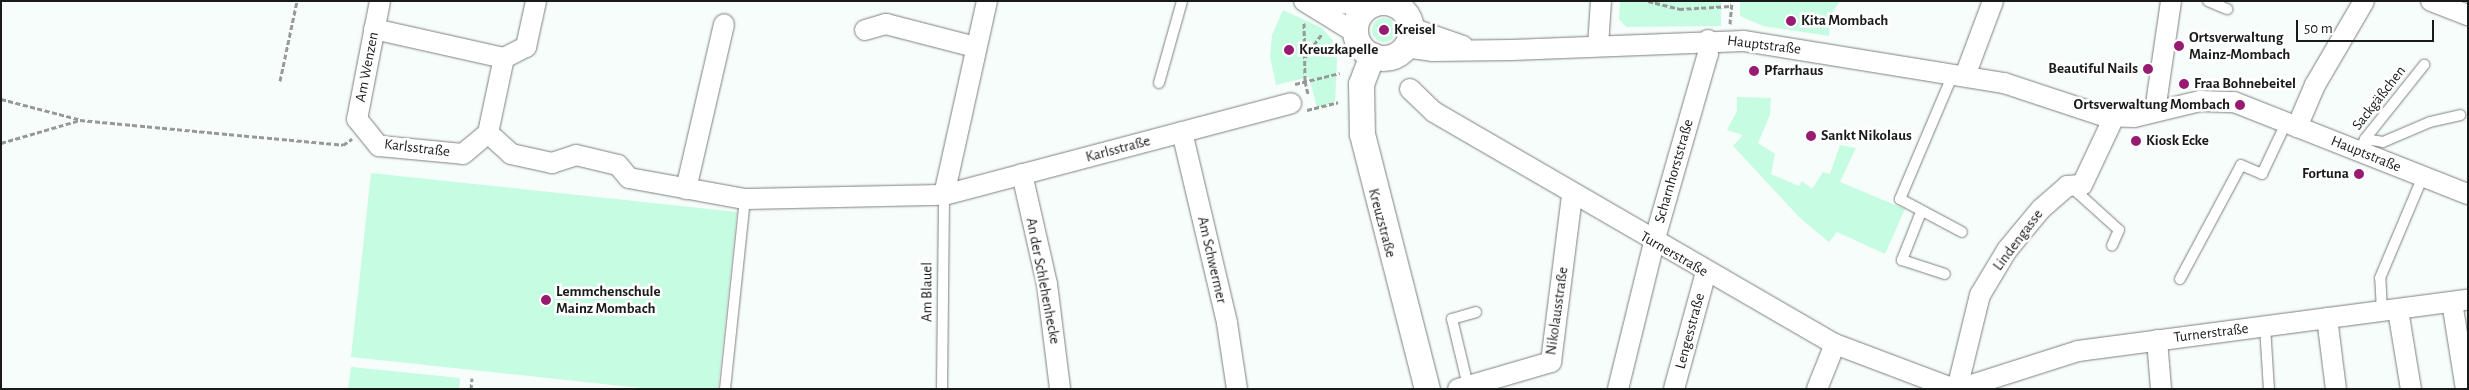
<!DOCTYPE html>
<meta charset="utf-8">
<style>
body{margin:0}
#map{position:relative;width:2469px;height:390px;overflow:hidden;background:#f7fdfa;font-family:"Alegreya Sans",sans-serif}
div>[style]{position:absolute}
.green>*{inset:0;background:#c6fce2}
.round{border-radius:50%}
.path>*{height:3px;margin-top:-1.5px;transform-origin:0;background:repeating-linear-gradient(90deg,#959997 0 5px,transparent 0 7.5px)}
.roads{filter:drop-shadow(0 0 1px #7c817f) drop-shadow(0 0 1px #7c817f)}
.service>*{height:10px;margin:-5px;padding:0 5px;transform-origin:5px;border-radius:5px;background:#fff}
.minor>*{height:20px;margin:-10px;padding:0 10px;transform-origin:10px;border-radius:10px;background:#fff}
.tertiary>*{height:25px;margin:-12.5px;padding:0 12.5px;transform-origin:12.5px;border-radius:12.5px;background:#fff}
.tertiary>.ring{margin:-12.5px;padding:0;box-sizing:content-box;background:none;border:25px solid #fff;border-radius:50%}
.dots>*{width:14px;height:14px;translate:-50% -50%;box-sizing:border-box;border:2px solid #fff;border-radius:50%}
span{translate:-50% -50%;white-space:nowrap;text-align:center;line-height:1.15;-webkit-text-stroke:5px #fff;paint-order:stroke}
.poi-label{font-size:15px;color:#191b1a;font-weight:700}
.left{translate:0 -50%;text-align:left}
.right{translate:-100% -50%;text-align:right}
.street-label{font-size:15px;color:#191b1a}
.frame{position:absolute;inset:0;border:2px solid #191b1a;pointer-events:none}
.scale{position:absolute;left:2296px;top:20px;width:138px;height:22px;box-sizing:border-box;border:2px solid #191b1a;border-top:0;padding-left:6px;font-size:15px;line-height:18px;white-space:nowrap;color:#191b1a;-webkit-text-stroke:4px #fff;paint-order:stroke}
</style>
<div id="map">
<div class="green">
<i style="clip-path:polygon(1620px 1px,1721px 1px,1721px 26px,1626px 27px,1619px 19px)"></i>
<i style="clip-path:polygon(1740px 1px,1840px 1px,1831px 14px,1829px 36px,1763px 26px,1740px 16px)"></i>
<i style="clip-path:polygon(1283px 10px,1322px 28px,1334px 42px,1337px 60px,1335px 102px,1317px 108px,1309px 77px,1276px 85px,1270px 57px,1272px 35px)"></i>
<i class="round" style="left:1372px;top:18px;width:24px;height:24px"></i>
<i style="clip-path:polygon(1737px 97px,1771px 98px,1770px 115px,1758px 143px,1775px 154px,1771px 174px,1799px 186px,1802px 181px,1812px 189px,1823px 172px,1830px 174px,1840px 145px,1856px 148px,1840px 182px,1905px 209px,1885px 254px,1837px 232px,1829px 242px,1800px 218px,1733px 146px,1743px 135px,1727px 130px,1737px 111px)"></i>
<i style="clip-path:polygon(371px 173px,737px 212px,718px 389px,650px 389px,351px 357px)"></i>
<i style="clip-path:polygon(351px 367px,460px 378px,459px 389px,348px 389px)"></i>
</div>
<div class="path">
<i style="left:1648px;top:1px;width:32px;rotate:14deg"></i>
<i style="left:1679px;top:9px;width:52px;rotate:-3.3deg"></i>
<i style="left:1304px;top:23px;width:58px;rotate:89deg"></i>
<i style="left:1305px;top:81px;width:13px;rotate:77deg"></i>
<i style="left:1730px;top:24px;width:23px;rotate:-85deg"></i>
<i style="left:1305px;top:57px;width:29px;rotate:-54deg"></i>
<i style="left:280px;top:81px;width:82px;rotate:-78deg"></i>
<i style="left:1295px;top:84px;width:46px;rotate:-13.7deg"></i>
<i style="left:1px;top:99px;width:80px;rotate:14.6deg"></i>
<i style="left:1307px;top:110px;width:32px;rotate:-14deg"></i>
<i style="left:1px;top:143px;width:82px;rotate:-16.2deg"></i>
<i style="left:80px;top:120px;width:264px;rotate:5.4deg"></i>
<i style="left:343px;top:145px;width:11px;rotate:-34deg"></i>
<i style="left:471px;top:389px;width:11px;rotate:-85deg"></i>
</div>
<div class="roads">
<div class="service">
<i style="left:2208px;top:1px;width:21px;rotate:23deg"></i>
<i style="left:1953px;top:74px;width:136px;rotate:113deg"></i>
<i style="left:1900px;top:199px;width:70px;rotate:28deg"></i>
<i style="left:1159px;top:83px;width:85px;rotate:-74.3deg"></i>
<i style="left:2365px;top:139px;width:18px;rotate:9deg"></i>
<i style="left:2383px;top:142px;width:51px;rotate:-23.1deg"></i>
<i style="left:2430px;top:122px;width:31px;rotate:-13deg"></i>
<i style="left:2359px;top:152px;width:14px;rotate:-65deg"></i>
<i style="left:2365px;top:139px;width:95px;rotate:-51.4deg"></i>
<i style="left:2082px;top:185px;width:9px;rotate:117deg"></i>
<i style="left:2078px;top:193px;width:55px;rotate:42.1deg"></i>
<i style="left:2119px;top:230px;width:17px;rotate:114deg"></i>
<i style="left:1921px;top:212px;width:52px;rotate:111.6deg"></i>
<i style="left:1902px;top:260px;width:45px;rotate:18deg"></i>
<i style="left:2180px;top:279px;width:129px;rotate:-61.8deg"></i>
<i style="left:2241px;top:165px;width:23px;rotate:23deg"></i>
<i style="left:2262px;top:174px;width:56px;rotate:-64.8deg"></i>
<i style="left:2382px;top:311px;width:33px;rotate:-93deg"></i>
<i style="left:2380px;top:278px;width:111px;rotate:-67.1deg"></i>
<i style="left:2265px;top:326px;width:63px;rotate:86.4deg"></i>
<i style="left:1468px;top:386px;width:69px;rotate:-103.4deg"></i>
<i style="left:1452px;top:319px;width:25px;rotate:-16deg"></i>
<i style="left:725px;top:389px;width:191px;rotate:-84deg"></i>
<i style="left:942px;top:389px;width:194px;rotate:-89.4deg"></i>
</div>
<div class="minor">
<i style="left:380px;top:1px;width:120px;rotate:101deg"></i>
<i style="left:357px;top:119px;width:35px;rotate:51deg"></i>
<i style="left:379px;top:146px;width:84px;rotate:5.4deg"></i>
<i style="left:463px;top:154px;width:33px;rotate:-40deg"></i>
<i style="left:488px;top:133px;width:31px;rotate:42deg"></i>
<i style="left:511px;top:154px;width:42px;rotate:12.4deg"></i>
<i style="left:552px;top:163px;width:25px;rotate:-18deg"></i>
<i style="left:576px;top:155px;width:43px;rotate:13.4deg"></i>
<i style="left:618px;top:165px;width:17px;rotate:50deg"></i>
<i style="left:629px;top:178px;width:118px;rotate:10.3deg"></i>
<i style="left:745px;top:199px;width:199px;rotate:-1.2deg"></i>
<i style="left:944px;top:195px;width:359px;rotate:-14.8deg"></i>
<i style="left:1304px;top:1px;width:61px;rotate:31.6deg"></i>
<i style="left:1334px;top:1px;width:33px;rotate:12deg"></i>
<i style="left:2431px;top:1px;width:40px;rotate:21deg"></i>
<i style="left:1411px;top:28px;width:55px;rotate:19.1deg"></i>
<i style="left:374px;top:29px;width:133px;rotate:12.6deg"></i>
<i style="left:865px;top:30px;width:22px;rotate:-16deg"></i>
<i style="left:886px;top:24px;width:92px;rotate:14.5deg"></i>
<i style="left:1598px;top:46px;width:45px;rotate:-86.2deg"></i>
<i style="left:1405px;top:47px;width:27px;rotate:8deg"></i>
<i style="left:1432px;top:51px;width:80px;rotate:-0.7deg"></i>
<i style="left:1512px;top:50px;width:232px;rotate:-2.2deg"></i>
<i style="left:1744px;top:41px;width:263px;rotate:9.2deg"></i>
<i style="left:2004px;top:83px;width:105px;rotate:18.3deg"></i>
<i style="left:2104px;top:116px;width:30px;rotate:2deg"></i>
<i style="left:2134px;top:117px;width:68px;rotate:-13.6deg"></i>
<i style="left:2200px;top:101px;width:34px;rotate:2deg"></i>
<i style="left:2234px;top:102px;width:251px;rotate:21.5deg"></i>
<i style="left:1965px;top:76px;width:80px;rotate:-69.5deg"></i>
<i style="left:1410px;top:89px;width:33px;rotate:44deg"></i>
<i style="left:1434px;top:112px;width:463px;rotate:30.1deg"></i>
<i style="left:1835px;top:344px;width:127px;rotate:20.7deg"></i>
<i style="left:2155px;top:111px;width:111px;rotate:-81.7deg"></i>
<i style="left:2297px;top:127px;width:46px;rotate:-66.8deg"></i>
<i style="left:2315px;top:85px;width:97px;rotate:-59.7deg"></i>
<i style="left:1182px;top:132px;width:196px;rotate:76.7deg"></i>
<i style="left:1227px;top:323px;width:67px;rotate:81.4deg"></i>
<i style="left:488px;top:133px;width:77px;rotate:-78deg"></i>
<i style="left:504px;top:58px;width:25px;rotate:-27deg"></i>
<i style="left:526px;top:47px;width:47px;rotate:-77.7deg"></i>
<i style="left:1022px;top:174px;width:113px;rotate:77.2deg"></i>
<i style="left:1047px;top:284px;width:106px;rotate:82.9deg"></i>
<i style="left:686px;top:189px;width:169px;rotate:-77deg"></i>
<i style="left:944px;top:195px;width:199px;rotate:-77.5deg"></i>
<i style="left:2452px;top:302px;width:88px;rotate:80.9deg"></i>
<i style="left:2398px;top:310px;width:80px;rotate:80.7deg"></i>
<i style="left:2327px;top:318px;width:72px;rotate:82.8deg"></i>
<i style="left:2157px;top:340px;width:49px;rotate:85.3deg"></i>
<i style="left:1458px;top:389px;width:97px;rotate:-16.2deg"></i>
<i style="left:1551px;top:362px;width:168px;rotate:-82.8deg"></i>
<i style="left:1618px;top:389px;width:151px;rotate:-76.2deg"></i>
<i style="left:1654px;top:242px;width:196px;rotate:-74deg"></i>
<i style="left:1708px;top:54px;width:14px;rotate:-90deg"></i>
<i style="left:1674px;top:389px;width:121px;rotate:-74.7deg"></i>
<i style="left:1817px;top:389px;width:48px;rotate:-68.2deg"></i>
<i style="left:1957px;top:389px;width:97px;rotate:-76.3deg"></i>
<i style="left:1980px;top:295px;width:52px;rotate:-59deg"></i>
<i style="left:2007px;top:250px;width:53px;rotate:-50.3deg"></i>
<i style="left:2041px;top:209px;width:35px;rotate:-41deg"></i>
<i style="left:2067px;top:186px;width:15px;rotate:-4deg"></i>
<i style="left:2082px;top:185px;width:75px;rotate:-64.8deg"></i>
<i style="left:1959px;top:389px;width:125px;rotate:-17.7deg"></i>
<i style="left:2078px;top:351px;width:393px;rotate:-7.5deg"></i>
</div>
<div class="tertiary">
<i class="ring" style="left:1355px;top:2px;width:31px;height:31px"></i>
<i style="left:1372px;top:55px;width:31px;rotate:111deg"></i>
<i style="left:1361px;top:84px;width:50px;rotate:88.9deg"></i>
<i style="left:1362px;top:134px;width:263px;rotate:75.7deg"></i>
</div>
</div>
<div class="dots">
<i style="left:1791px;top:21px;background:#981a71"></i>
<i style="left:1384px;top:30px;background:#981a71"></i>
<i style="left:2179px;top:46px;background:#981a71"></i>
<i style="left:1289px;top:50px;background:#981a71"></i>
<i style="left:2148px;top:69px;background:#981a71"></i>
<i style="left:1754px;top:71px;background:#981a71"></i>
<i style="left:2184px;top:84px;background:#981a71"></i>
<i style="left:2240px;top:105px;background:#981a71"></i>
<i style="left:1811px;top:136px;background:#981a71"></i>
<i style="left:2136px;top:141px;background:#981a71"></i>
<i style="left:2359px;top:174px;background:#981a71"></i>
<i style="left:546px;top:300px;background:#981a71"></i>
</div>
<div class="poi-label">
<span class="left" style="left:1801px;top:21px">Kita Mombach</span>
<span class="left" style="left:1394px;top:30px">Kreisel</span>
<span class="left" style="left:2189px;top:46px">Ortsverwaltung<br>Mainz-Mombach</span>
<span class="left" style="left:1299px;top:50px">Kreuzkapelle</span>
<span class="right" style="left:2138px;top:69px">Beautiful Nails</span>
<span class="left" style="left:1764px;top:71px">Pfarrhaus</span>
<span class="left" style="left:2194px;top:84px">Fraa Bohnebeitel</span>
<span class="right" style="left:2230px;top:105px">Ortsverwaltung Mombach</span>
<span class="left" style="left:1821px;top:136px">Sankt Nikolaus</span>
<span class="left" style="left:2146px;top:141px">Kiosk Ecke</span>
<span class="right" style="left:2349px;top:174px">Fortuna</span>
<span class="left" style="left:556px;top:300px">Lemmchenschule<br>Mainz Mombach</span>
</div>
<div class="street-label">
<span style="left:1764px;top:45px;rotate:7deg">Hauptstraße</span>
<span style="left:367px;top:67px;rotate:-79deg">Am Wenzen</span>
<span style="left:2379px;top:98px;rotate:-52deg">Sackgäßchen</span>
<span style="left:417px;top:148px;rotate:7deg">Karlsstraße</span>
<span style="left:1118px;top:149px;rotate:-15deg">Karlsstraße</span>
<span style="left:2366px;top:154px;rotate:22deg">Hauptstraße</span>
<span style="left:1674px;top:171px;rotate:-74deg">Scharnhorststraße</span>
<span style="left:1382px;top:223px;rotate:75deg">Kreuzstraße</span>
<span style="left:2018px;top:240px;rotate:-53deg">Lindengasse</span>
<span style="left:1674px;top:254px;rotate:30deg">Turnerstraße</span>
<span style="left:1212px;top:260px;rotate:77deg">Am Schwermer</span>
<span style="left:1043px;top:281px;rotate:79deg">An der Schlehenhecke</span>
<span style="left:927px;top:292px;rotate:-90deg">Am Blauel</span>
<span style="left:1557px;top:311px;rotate:-82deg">Nikolausstraße</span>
<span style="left:1690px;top:331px;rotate:-75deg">Lengesstraße</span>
<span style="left:2211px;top:333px;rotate:-7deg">Turnerstraße</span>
</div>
<div class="frame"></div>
<div class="scale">50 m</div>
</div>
